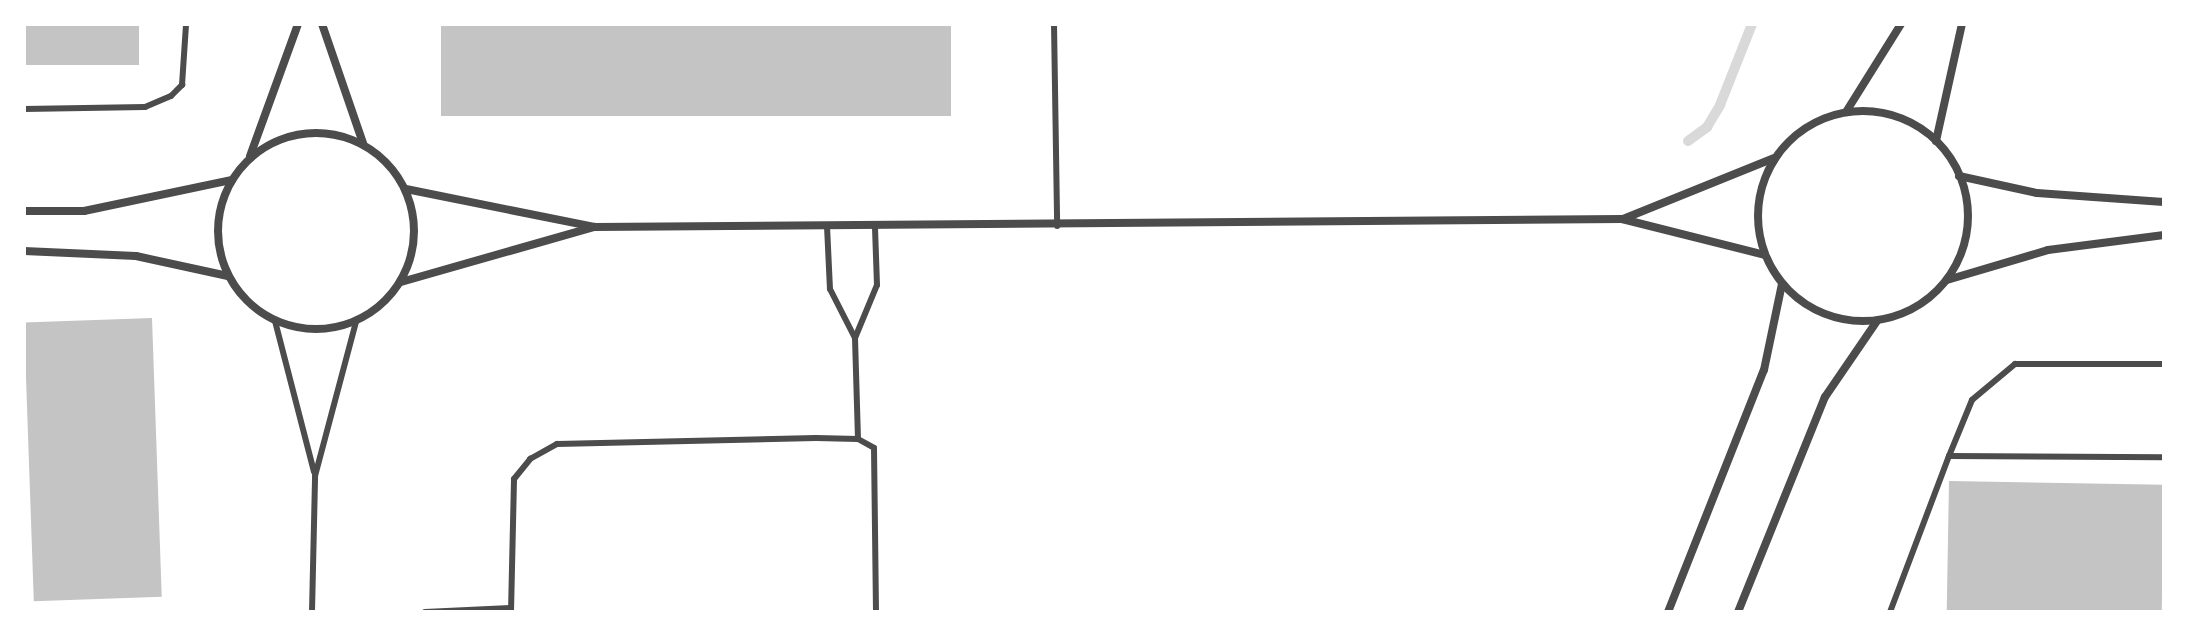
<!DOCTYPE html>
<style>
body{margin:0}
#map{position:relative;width:2188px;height:636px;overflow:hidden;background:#fff;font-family:"Fira Sans Condensed",sans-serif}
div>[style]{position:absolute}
.stream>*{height:10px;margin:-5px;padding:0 5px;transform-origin:5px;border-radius:5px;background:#d9d9d9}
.building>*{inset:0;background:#c4c4c4;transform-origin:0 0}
.service>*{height:6px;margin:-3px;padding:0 3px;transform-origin:3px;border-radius:3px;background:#4c4c4c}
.minor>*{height:8px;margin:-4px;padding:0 4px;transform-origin:4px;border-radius:4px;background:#4c4c4c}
.minor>.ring{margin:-4px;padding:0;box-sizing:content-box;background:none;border:8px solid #4c4c4c;border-radius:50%}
span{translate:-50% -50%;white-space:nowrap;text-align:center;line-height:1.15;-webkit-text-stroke:7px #fff;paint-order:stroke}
.frame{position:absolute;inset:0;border:26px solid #fff;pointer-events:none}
</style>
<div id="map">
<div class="stream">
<i style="left:1688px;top:141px;width:24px;rotate:-36deg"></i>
<i style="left:1707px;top:127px;width:26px;rotate:-59deg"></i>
<i style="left:1720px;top:105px;width:87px;rotate:-68.4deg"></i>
</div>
<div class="building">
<i style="left:24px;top:24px;width:115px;height:41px"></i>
<i style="left:441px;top:24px;width:510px;height:92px"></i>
<i style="left:152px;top:318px;width:279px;height:128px;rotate:88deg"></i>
<i style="left:1949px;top:481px;width:215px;height:131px;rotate:1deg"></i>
</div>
<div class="service">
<i style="left:1054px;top:24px;width:202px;rotate:89.1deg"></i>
<i style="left:24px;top:109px;width:121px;rotate:-0.9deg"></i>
<i style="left:145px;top:107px;width:28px;rotate:-23deg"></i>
<i style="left:171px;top:96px;width:16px;rotate:-45deg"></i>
<i style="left:182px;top:85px;width:61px;rotate:-86.2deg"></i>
<i style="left:827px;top:226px;width:63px;rotate:87.3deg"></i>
<i style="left:830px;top:289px;width:55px;rotate:63deg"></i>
<i style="left:275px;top:321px;width:156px;rotate:75.5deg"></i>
<i style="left:2164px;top:364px;width:149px;rotate:180deg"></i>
<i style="left:2015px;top:364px;width:56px;rotate:140.1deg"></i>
<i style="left:1972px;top:400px;width:61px;rotate:112.3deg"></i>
<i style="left:1949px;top:456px;width:215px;rotate:0.3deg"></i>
<i style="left:858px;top:439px;width:101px;rotate:-91.7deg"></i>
<i style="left:855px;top:338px;width:57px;rotate:-67.5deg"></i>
<i style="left:877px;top:285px;width:58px;rotate:-92deg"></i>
<i style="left:312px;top:612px;width:136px;rotate:-88.7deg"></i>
<i style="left:315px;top:476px;width:159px;rotate:-75.1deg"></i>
<i style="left:425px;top:612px;width:86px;rotate:-2.7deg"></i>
<i style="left:511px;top:612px;width:133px;rotate:-88.7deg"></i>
<i style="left:514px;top:479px;width:26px;rotate:-51deg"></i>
<i style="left:530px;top:459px;width:31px;rotate:-29deg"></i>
<i style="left:557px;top:444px;width:259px;rotate:-1.3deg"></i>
<i style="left:816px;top:438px;width:42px;rotate:1.4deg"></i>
<i style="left:858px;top:439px;width:18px;rotate:29deg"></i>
<i style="left:874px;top:448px;width:164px;rotate:89.3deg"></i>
<i style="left:1890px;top:612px;width:167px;rotate:-69.3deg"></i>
</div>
<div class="minor">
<i style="left:322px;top:24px;width:126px;rotate:71deg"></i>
<i class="ring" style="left:1758px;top:111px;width:202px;height:202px"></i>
<i style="left:1846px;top:112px;width:104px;rotate:-58deg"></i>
<i class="ring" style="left:218px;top:133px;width:188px;height:188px"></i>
<i style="left:1936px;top:141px;width:120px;rotate:-77.5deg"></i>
<i style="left:250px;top:156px;width:140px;rotate:-70deg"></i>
<i style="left:1959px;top:176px;width:80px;rotate:12.3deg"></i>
<i style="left:2037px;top:193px;width:127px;rotate:4.1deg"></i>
<i style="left:406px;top:189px;width:192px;rotate:11.4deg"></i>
<i style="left:594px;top:227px;width:1028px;rotate:-0.45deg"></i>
<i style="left:1622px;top:219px;width:147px;rotate:14.1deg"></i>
<i style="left:24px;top:211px;width:60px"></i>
<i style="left:84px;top:211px;width:150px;rotate:-11.9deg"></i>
<i style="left:1623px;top:219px;width:163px;rotate:-22deg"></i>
<i style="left:24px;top:251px;width:112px;rotate:2.6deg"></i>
<i style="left:136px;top:256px;width:94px;rotate:12.3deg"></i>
<i style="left:1947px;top:280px;width:105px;rotate:-16.5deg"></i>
<i style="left:2048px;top:250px;width:117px;rotate:-7.4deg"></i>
<i style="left:401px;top:282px;width:201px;rotate:-15.9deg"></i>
<i style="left:1668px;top:612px;width:260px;rotate:-68.4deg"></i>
<i style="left:1764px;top:370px;width:88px;rotate:-78.2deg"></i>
<i style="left:1738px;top:612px;width:232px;rotate:-68deg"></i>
<i style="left:1825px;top:397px;width:92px;rotate:-55.6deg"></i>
</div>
<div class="frame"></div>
</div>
